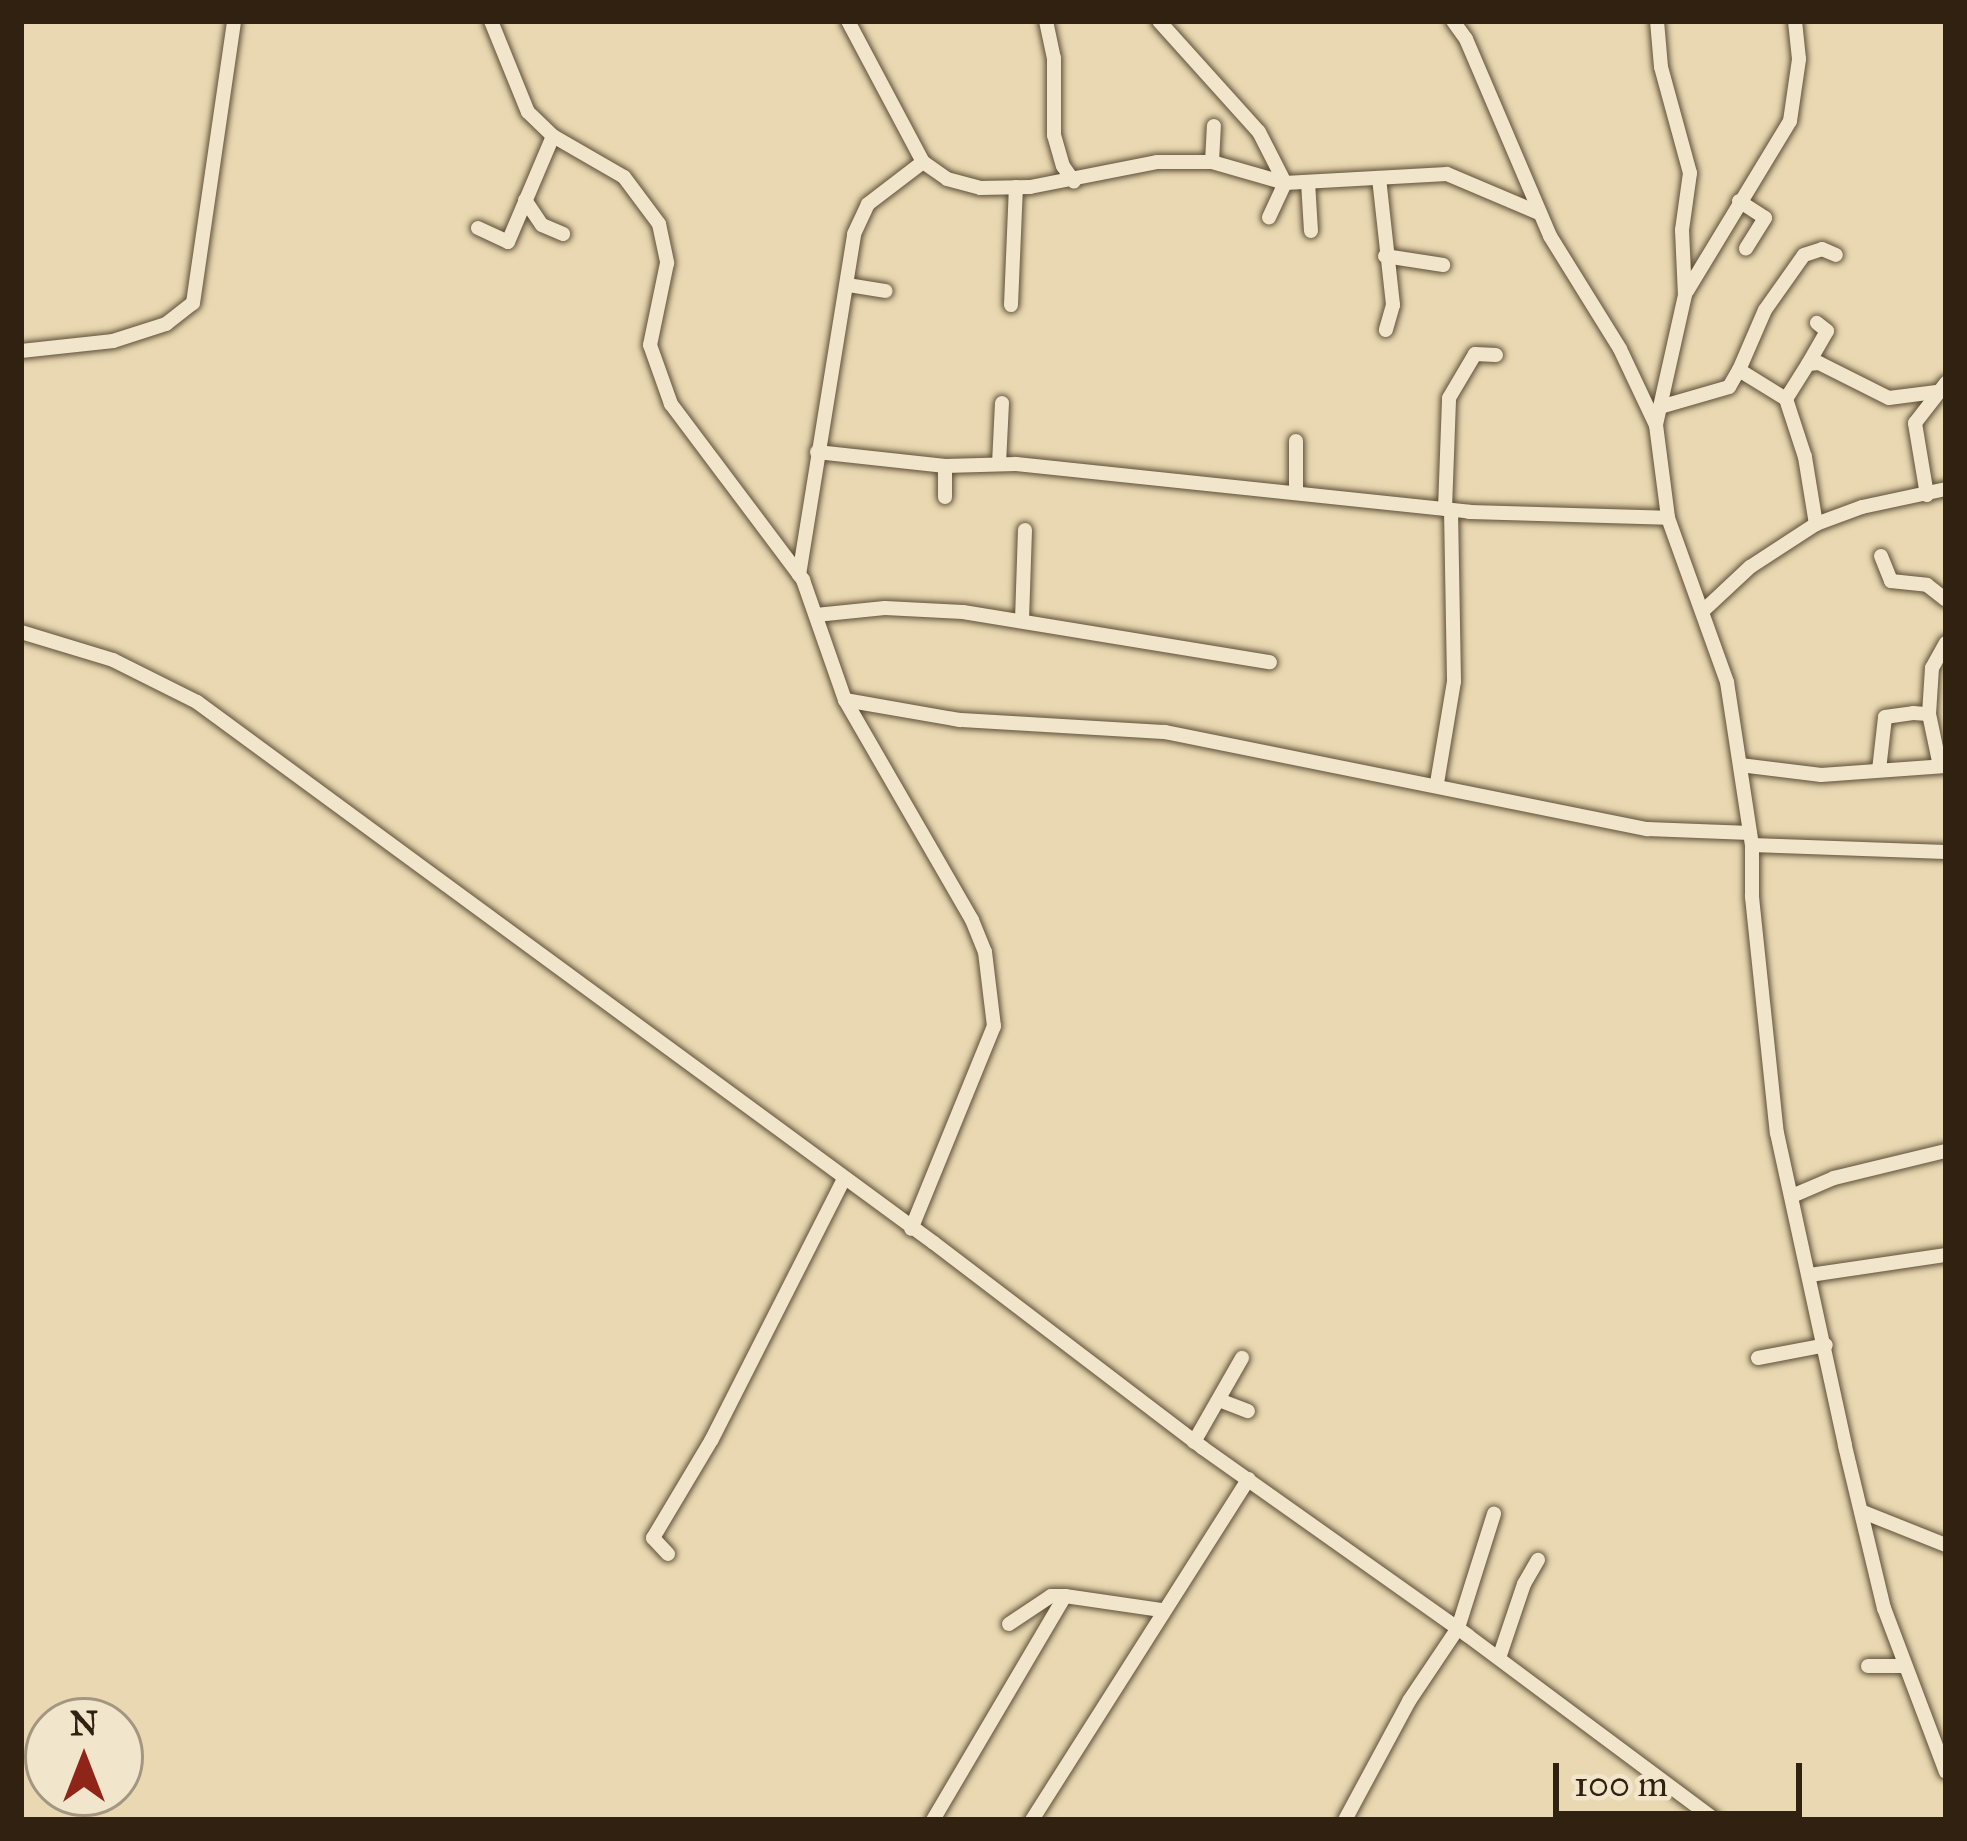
<!DOCTYPE html>
<style>
body{margin:0}
#map{position:relative;width:1967px;height:1841px;overflow:hidden;background:#e9d8b1;font-family:"IM FELL Great Primer",serif}
div>[style]{position:absolute}
.roads{filter:drop-shadow(0 0 3px #5e4f38) drop-shadow(0 0 3px #5e4f38)}
.minor>*{height:14px;margin:-7px;padding:0 7px;transform-origin:7px;border-radius:7px;background:#f1e6cc}
span{translate:-50% -50%;white-space:nowrap;text-align:center;line-height:1.15;-webkit-text-stroke:9px #f1e6cc;paint-order:stroke}
.frame{position:absolute;inset:0;border:24px solid #302110;pointer-events:none}
.north{position:absolute;left:24px;top:1697px;width:120px;height:120px;box-sizing:border-box;background:#f1e6cc;border:3px solid #a49781;border-radius:50%;rotate:0deg;font-size:33px;font-weight:700;line-height:48px;text-align:center;color:#302110}
.north::after{content:'';display:block;margin:auto;width:42px;height:54px;background:#8f2418;clip-path:polygon(50% 0,100% 100%,50% 72%,0 100%)}
.scale{position:absolute;left:1553px;top:1763px;width:249px;height:54px;box-sizing:border-box;border:6px solid #302110;border-top:0;padding-left:15px;font-size:36px;line-height:42px;white-space:nowrap;color:#302110;-webkit-text-stroke:9px #f1e6cc;paint-order:stroke}
</style>
<div id="map">
<div class="roads">
<div class="minor">
<i style="left:491px;top:21px;width:98px;rotate:67.9deg"></i>
<i style="left:528px;top:112px;width:35px;rotate:44deg"></i>
<i style="left:553px;top:136px;width:82px;rotate:30deg"></i>
<i style="left:624px;top:177px;width:59px;rotate:53.3deg"></i>
<i style="left:659px;top:224px;width:40px;rotate:78deg"></i>
<i style="left:667px;top:263px;width:84px;rotate:101.7deg"></i>
<i style="left:650px;top:345px;width:63px;rotate:70.4deg"></i>
<i style="left:671px;top:404px;width:220px;rotate:53.1deg"></i>
<i style="left:803px;top:580px;width:127px;rotate:70.7deg"></i>
<i style="left:845px;top:700px;width:254px;rotate:60deg"></i>
<i style="left:972px;top:920px;width:35px;rotate:68deg"></i>
<i style="left:985px;top:952px;width:75px;rotate:83.1deg"></i>
<i style="left:994px;top:1026px;width:219px;rotate:112.2deg"></i>
<i style="left:848px;top:21px;width:160px;rotate:62deg"></i>
<i style="left:923px;top:162px;width:29px;rotate:35deg"></i>
<i style="left:947px;top:179px;width:34px;rotate:15deg"></i>
<i style="left:980px;top:188px;width:50px;rotate:-1.1deg"></i>
<i style="left:1030px;top:187px;width:129px;rotate:-11.1deg"></i>
<i style="left:1157px;top:162px;width:55px"></i>
<i style="left:1212px;top:162px;width:76px;rotate:16deg"></i>
<i style="left:1285px;top:183px;width:162px;rotate:-3.2deg"></i>
<i style="left:1447px;top:174px;width:100px;rotate:23deg"></i>
<i style="left:1046px;top:21px;width:38px;rotate:78deg"></i>
<i style="left:1054px;top:58px;width:77px;rotate:90deg"></i>
<i style="left:1054px;top:135px;width:32px;rotate:74deg"></i>
<i style="left:1063px;top:166px;width:19px;rotate:55deg"></i>
<i style="left:1159px;top:21px;width:149px;rotate:48deg"></i>
<i style="left:1259px;top:132px;width:57px;rotate:63deg"></i>
<i style="left:1285px;top:183px;width:38px;rotate:115deg"></i>
<i style="left:1453px;top:21px;width:22px;rotate:54deg"></i>
<i style="left:1466px;top:39px;width:214px;rotate:66.9deg"></i>
<i style="left:1550px;top:236px;width:133px;rotate:58.2deg"></i>
<i style="left:1620px;top:349px;width:84px;rotate:64.7deg"></i>
<i style="left:1657px;top:21px;width:46px;rotate:85deg"></i>
<i style="left:1661px;top:67px;width:110px;rotate:74.7deg"></i>
<i style="left:1690px;top:173px;width:58px;rotate:98deg"></i>
<i style="left:1682px;top:230px;width:65px;rotate:87.4deg"></i>
<i style="left:1685px;top:295px;width:133px;rotate:102.6deg"></i>
<i style="left:1656px;top:425px;width:94px;rotate:82.6deg"></i>
<i style="left:1668px;top:518px;width:174px;rotate:70.2deg"></i>
<i style="left:1727px;top:682px;width:165px;rotate:81.3deg"></i>
<i style="left:1752px;top:845px;width:52px;rotate:90deg"></i>
<i style="left:1752px;top:897px;width:237px;rotate:84deg"></i>
<i style="left:1777px;top:1133px;width:320px;rotate:77.7deg"></i>
<i style="left:1845px;top:1446px;width:167px;rotate:76.5deg"></i>
<i style="left:1884px;top:1608px;width:175px;rotate:69.3deg"></i>
<i style="left:1212px;top:162px;width:36px;rotate:-87deg"></i>
<i style="left:1379px;top:178px;width:128px;rotate:83.7deg"></i>
<i style="left:1393px;top:305px;width:26px;rotate:106deg"></i>
<i style="left:1308px;top:182px;width:49px;rotate:86.5deg"></i>
<i style="left:525px;top:200px;width:30px;rotate:56deg"></i>
<i style="left:542px;top:225px;width:23px;rotate:23deg"></i>
<i style="left:1739px;top:201px;width:31px;rotate:33deg"></i>
<i style="left:1765px;top:218px;width:36px;rotate:122deg"></i>
<i style="left:478px;top:228px;width:33px;rotate:25deg"></i>
<i style="left:508px;top:242px;width:115px;rotate:-67deg"></i>
<i style="left:1385px;top:256px;width:59px;rotate:8.8deg"></i>
<i style="left:848px;top:285px;width:38px;rotate:9deg"></i>
<i style="left:1687px;top:291px;width:199px;rotate:-58.8deg"></i>
<i style="left:1790px;top:121px;width:63px;rotate:-81.7deg"></i>
<i style="left:1799px;top:59px;width:38px;rotate:-96deg"></i>
<i style="left:1011px;top:305px;width:118px;rotate:-87.6deg"></i>
<i style="left:21px;top:351px;width:93px;rotate:-6.2deg"></i>
<i style="left:113px;top:341px;width:56px;rotate:-17.8deg"></i>
<i style="left:166px;top:324px;width:34px;rotate:-38deg"></i>
<i style="left:193px;top:303px;width:285px;rotate:-81.7deg"></i>
<i style="left:1808px;top:364px;width:38px;rotate:-60deg"></i>
<i style="left:1827px;top:331px;width:13px;rotate:-141deg"></i>
<i style="left:1739px;top:370px;width:65px;rotate:-66.6deg"></i>
<i style="left:1765px;top:310px;width:67px;rotate:-54.7deg"></i>
<i style="left:1804px;top:255px;width:19px;rotate:-18deg"></i>
<i style="left:1822px;top:249px;width:15px;rotate:23deg"></i>
<i style="left:1786px;top:399px;width:41px;rotate:-57.8deg"></i>
<i style="left:1808px;top:364px;width:11px;rotate:-5deg"></i>
<i style="left:1819px;top:363px;width:78px;rotate:26.6deg"></i>
<i style="left:1889px;top:398px;width:46px;rotate:-7.4deg"></i>
<i style="left:1660px;top:407px;width:72px;rotate:-16.2deg"></i>
<i style="left:1729px;top:387px;width:20px;rotate:-60deg"></i>
<i style="left:1739px;top:370px;width:55px;rotate:31.7deg"></i>
<i style="left:1786px;top:399px;width:61px;rotate:71.9deg"></i>
<i style="left:1805px;top:457px;width:68px;rotate:80.7deg"></i>
<i style="left:1296px;top:441px;width:52px;rotate:90deg"></i>
<i style="left:817px;top:452px;width:129px;rotate:6.2deg"></i>
<i style="left:999px;top:464px;width:61px;rotate:-87.2deg"></i>
<i style="left:1927px;top:495px;width:73px;rotate:-99.5deg"></i>
<i style="left:1915px;top:423px;width:51px;rotate:-52.2deg"></i>
<i style="left:945px;top:497px;width:31px;rotate:-90deg"></i>
<i style="left:945px;top:466px;width:71px;rotate:-1.6deg"></i>
<i style="left:1016px;top:464px;width:456px;rotate:6deg"></i>
<i style="left:1469px;top:512px;width:199px;rotate:1.7deg"></i>
<i style="left:1445px;top:509px;width:111px;rotate:-87.9deg"></i>
<i style="left:1449px;top:398px;width:51px;rotate:-59.4deg"></i>
<i style="left:1475px;top:354px;width:21px;rotate:3deg"></i>
<i style="left:1881px;top:556px;width:27px;rotate:68deg"></i>
<i style="left:1891px;top:581px;width:36px;rotate:6deg"></i>
<i style="left:1927px;top:585px;width:24px;rotate:38deg"></i>
<i style="left:799px;top:575px;width:345px;rotate:-80.8deg"></i>
<i style="left:854px;top:234px;width:33px;rotate:-65deg"></i>
<i style="left:868px;top:204px;width:69px;rotate:-37.4deg"></i>
<i style="left:1705px;top:609px;width:62px;rotate:-43deg"></i>
<i style="left:1750px;top:567px;width:79px;rotate:-33.1deg"></i>
<i style="left:1816px;top:524px;width:49px;rotate:-20.3deg"></i>
<i style="left:1862px;top:507px;width:86px;rotate:-12.1deg"></i>
<i style="left:816px;top:615px;width:69px;rotate:-5.8deg"></i>
<i style="left:885px;top:608px;width:78px;rotate:2.9deg"></i>
<i style="left:963px;top:612px;width:311px;rotate:9.3deg"></i>
<i style="left:1022px;top:620px;width:90px;rotate:-88.1deg"></i>
<i style="left:21px;top:632px;width:96px;rotate:16.9deg"></i>
<i style="left:113px;top:660px;width:94px;rotate:26.6deg"></i>
<i style="left:197px;top:702px;width:914px;rotate:36.28deg"></i>
<i style="left:934px;top:1243px;width:338px;rotate:37.3deg"></i>
<i style="left:1203px;top:1448px;width:324px;rotate:35.3deg"></i>
<i style="left:1467px;top:1635px;width:309px;rotate:36.7deg"></i>
<i style="left:845px;top:700px;width:117px;rotate:9.9deg"></i>
<i style="left:960px;top:720px;width:205px;rotate:3.4deg"></i>
<i style="left:1165px;top:732px;width:492px;rotate:11.4deg"></i>
<i style="left:1647px;top:829px;width:103px;rotate:2.2deg"></i>
<i style="left:1929px;top:714px;width:46px;rotate:-86.3deg"></i>
<i style="left:1932px;top:668px;width:29px;rotate:-61deg"></i>
<i style="left:1740px;top:765px;width:82px;rotate:7deg"></i>
<i style="left:1821px;top:775px;width:125px;rotate:-4.1deg"></i>
<i style="left:1879px;top:770px;width:53px;rotate:-83.5deg"></i>
<i style="left:1885px;top:717px;width:28px;rotate:-8deg"></i>
<i style="left:1913px;top:713px;width:16px;rotate:4deg"></i>
<i style="left:1929px;top:714px;width:53px;rotate:78.1deg"></i>
<i style="left:1437px;top:783px;width:103px;rotate:-80.5deg"></i>
<i style="left:1454px;top:681px;width:171px;rotate:-91deg"></i>
<i style="left:1752px;top:845px;width:194px;rotate:2.1deg"></i>
<i style="left:1792px;top:1196px;width:46px;rotate:-23.2deg"></i>
<i style="left:1834px;top:1178px;width:115px;rotate:-13.6deg"></i>
<i style="left:1810px;top:1275px;width:136px;rotate:-8.4deg"></i>
<i style="left:1758px;top:1358px;width:69px;rotate:-10.8deg"></i>
<i style="left:1219px;top:1400px;width:31px;rotate:21deg"></i>
<i style="left:1194px;top:1442px;width:97px;rotate:-60.3deg"></i>
<i style="left:1863px;top:1512px;width:89px;rotate:21.7deg"></i>
<i style="left:668px;top:1554px;width:22px;rotate:-133deg"></i>
<i style="left:653px;top:1538px;width:115px;rotate:-59.2deg"></i>
<i style="left:712px;top:1439px;width:292px;rotate:-63.1deg"></i>
<i style="left:1009px;top:1624px;width:50px;rotate:-33.7deg"></i>
<i style="left:1051px;top:1596px;width:14px"></i>
<i style="left:1499px;top:1658px;width:78px;rotate:-71.3deg"></i>
<i style="left:1524px;top:1584px;width:28px;rotate:-60deg"></i>
<i style="left:1868px;top:1666px;width:37px"></i>
<i style="left:933px;top:1820px;width:260px;rotate:-59.5deg"></i>
<i style="left:1065px;top:1596px;width:97px;rotate:8.3deg"></i>
<i style="left:1032px;top:1820px;width:404px;rotate:-57.6deg"></i>
<i style="left:1345px;top:1820px;width:135px;rotate:-61.7deg"></i>
<i style="left:1409px;top:1701px;width:88px;rotate:-56.1deg"></i>
<i style="left:1458px;top:1628px;width:120px;rotate:-72.5deg"></i>
</div>
</div>
<div class="frame"></div>
<div class="north">N</div>
<div class="scale">100 m</div>
</div>
